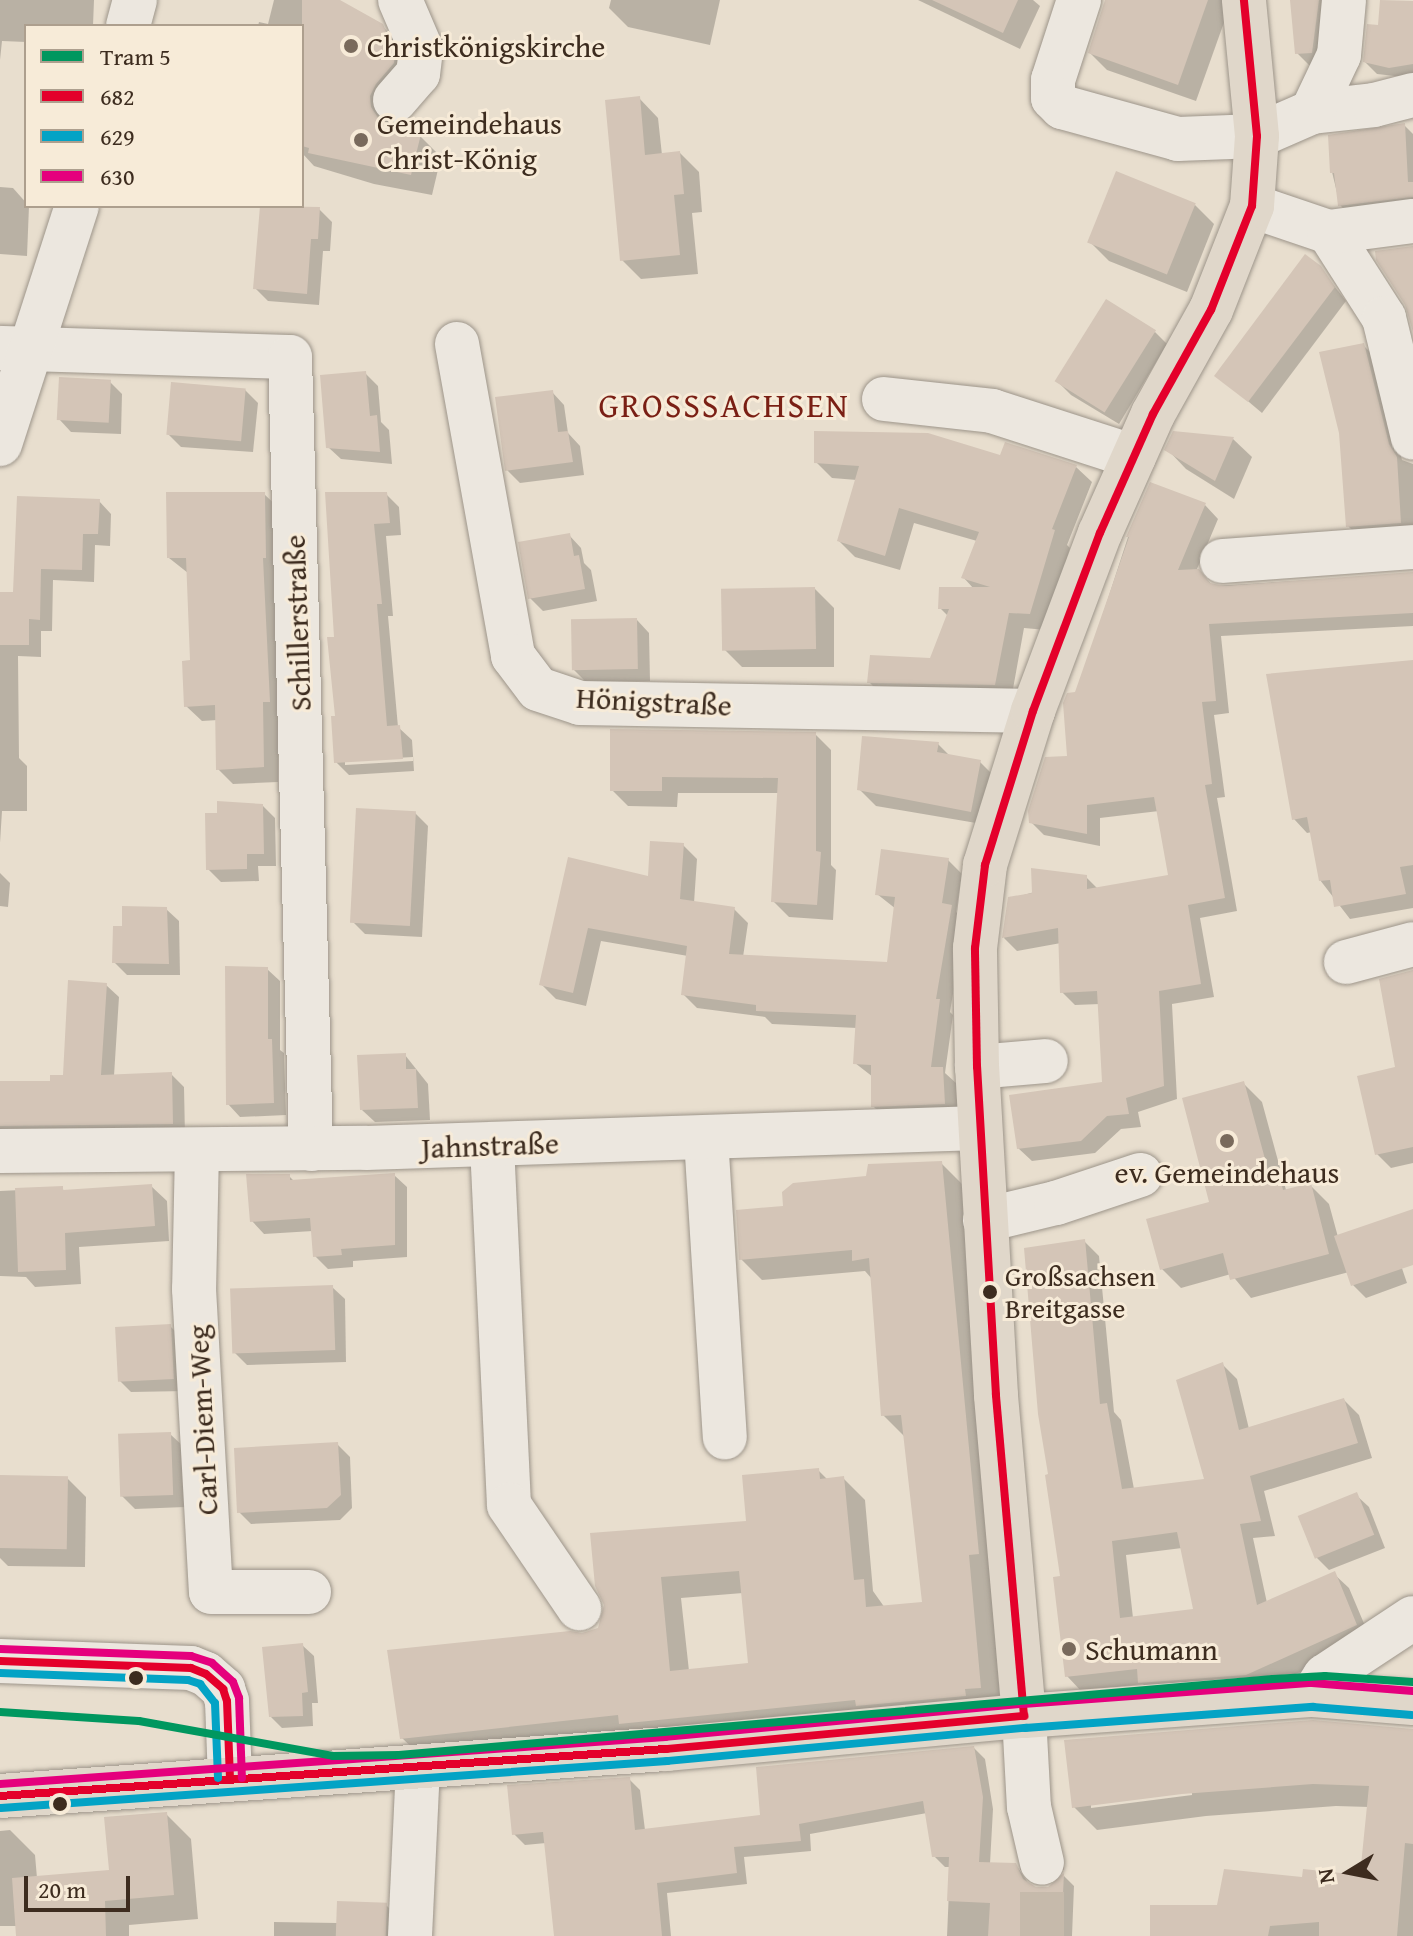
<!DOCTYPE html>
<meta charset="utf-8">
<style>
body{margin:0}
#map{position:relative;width:1413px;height:1936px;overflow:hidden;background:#e8dece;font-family:"Gentium Book Plus",serif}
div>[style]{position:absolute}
.shadow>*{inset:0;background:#0003}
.building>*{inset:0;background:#d4c5b7;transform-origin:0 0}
.minor-tunnel>*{height:44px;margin-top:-22px;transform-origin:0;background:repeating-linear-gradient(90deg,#c6baab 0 44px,transparent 0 66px)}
.roads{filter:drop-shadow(0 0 2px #9d958a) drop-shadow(0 0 2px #9d958a)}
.minor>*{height:44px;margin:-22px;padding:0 22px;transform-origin:22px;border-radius:22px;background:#ece7df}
.major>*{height:44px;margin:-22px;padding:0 22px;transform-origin:22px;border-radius:22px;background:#e0d7ca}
.bus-1>*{height:8px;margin:-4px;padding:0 4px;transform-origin:4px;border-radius:4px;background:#e4002b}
.bus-2>*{height:8px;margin:-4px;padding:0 4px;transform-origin:4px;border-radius:4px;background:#03a3c5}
.bus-3>*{height:8px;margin:-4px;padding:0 4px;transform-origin:4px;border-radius:4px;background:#e5007d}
.tram-1>*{height:8px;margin:-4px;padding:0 4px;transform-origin:4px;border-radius:4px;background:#00975f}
.dots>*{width:22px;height:22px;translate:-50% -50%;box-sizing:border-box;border:4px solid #f7ebd8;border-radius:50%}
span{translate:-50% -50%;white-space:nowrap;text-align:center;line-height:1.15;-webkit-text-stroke:6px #f7ebd8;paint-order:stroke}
.bus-label{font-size:28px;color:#3d2c1f}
.left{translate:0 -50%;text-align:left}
.poi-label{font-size:30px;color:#3d2c1f}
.street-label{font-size:30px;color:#3d2c1f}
.quarter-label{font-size:34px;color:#7a1f14;letter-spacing:2px}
.legend{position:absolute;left:24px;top:24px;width:280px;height:184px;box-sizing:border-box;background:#f7ebd8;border:2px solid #ad9f8e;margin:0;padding:10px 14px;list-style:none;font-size:24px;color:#3d2c1f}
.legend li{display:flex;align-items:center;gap:16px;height:40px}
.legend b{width:40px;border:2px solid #ad9f8e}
.north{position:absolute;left:1309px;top:1832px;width:80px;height:80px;-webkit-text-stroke:6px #f7ebd8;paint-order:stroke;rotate:260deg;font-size:22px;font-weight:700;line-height:32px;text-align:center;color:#3d2c1f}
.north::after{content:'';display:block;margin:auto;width:28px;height:36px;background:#3d2c1f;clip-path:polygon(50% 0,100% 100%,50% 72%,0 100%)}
.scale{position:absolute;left:24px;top:1876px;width:106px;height:36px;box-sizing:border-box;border:4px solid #3d2c1f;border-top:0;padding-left:10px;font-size:24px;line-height:28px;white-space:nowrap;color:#3d2c1f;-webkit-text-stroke:6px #f7ebd8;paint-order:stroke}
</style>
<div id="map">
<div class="shadow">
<i style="clip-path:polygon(0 0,94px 0,93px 26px,26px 26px,26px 42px,2px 41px,0 60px)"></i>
<i style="clip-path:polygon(274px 0,336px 0,382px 26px,404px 48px,392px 126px,407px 123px,441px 157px,432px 195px,374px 184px,314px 166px,302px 153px,302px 26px,258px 26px,259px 22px,268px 24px)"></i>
<i style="clip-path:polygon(611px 0,720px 0,710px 45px,628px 27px,609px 8px)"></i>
<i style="clip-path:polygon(918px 0,1033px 0,1040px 6px,1020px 49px)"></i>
<i style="clip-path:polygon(1108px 0,1232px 0,1196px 101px,1107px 70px,1090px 53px)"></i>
<i style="clip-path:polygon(1292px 0,1334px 0,1324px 64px,1309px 65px,1297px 53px)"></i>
<i style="clip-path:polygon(1413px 3px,1413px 78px,1377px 74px,1365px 62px,1380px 27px)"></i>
<i style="clip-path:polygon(639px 98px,658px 118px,662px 155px,680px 153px,699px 172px,702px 212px,692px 213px,698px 274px,641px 279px,622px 260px)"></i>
<i style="clip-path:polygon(1404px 125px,1413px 134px,1413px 209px,1352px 217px,1340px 205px,1332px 172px)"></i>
<i style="clip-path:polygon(0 187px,13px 188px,29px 206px,27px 256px,0 254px)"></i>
<i style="clip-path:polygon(1195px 205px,1214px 224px,1187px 292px,1109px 261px,1090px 242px)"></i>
<i style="clip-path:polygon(262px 206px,319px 209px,332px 222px,330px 251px,323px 251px,319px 305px,268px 301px,255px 288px)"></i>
<i style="clip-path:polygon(1320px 268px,1346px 301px,1262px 413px,1217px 375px)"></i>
<i style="clip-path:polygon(1155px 332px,1167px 344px,1119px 424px,1071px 395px,1058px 382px)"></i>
<i style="clip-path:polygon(1364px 346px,1377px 359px,1402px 460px,1413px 464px,1413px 536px,1361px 539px,1348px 526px)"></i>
<i style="clip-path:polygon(365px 373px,378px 386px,381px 422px,389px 430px,392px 464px,341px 459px,328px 447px)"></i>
<i style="clip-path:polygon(110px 382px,122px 394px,121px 434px,71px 432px,59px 419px)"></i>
<i style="clip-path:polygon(245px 390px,258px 403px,253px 452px,181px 447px,168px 434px)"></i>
<i style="clip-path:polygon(552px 392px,564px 405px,568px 433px,580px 446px,584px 475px,520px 483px,507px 470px)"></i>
<i style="clip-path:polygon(1233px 439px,1252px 457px,1234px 499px,1186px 469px,1167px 449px)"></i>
<i style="clip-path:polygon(1002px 457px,1076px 467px,1092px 482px,1067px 545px,1070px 548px,1046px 630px,1024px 628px,1011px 700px,885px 698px,869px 682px,931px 660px,948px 616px,940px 608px,974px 589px,963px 577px,977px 541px,914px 523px,900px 570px,855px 557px,839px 541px,857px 480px,832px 478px,816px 462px)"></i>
<i style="clip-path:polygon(264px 494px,280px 509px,278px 782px,233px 784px,218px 769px,218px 720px,202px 721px,186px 706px,192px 662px,188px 573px,169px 558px)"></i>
<i style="clip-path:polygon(evenodd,327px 494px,386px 494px,399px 507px,401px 535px,386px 536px,393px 616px,388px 616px,398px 727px,412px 740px,414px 771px,349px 775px,336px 762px,336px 638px,327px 494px,413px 757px,413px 761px,345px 765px,345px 761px,413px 757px)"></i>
<i style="clip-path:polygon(99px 501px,111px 514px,110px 546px,95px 545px,94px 582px,53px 580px,52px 631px,41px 631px,41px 657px,18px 656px,19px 758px,27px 766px,27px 811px,2px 811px,0 843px,0 594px,15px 594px)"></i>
<i style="clip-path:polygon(1205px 505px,1218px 519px,1197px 569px,1213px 586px,1413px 574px,1413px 626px,1221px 636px,1229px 713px,1214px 715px,1225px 797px,1217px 798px,1237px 911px,1200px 918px,1214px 997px,1172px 1004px,1177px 1099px,1138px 1112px,1141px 1127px,1121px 1129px,1095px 1153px,1032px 1161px,1018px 1148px,1104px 1084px,1100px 1004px,1075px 1005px,1062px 992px,1061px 943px,1017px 951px,1004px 938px,1010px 899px,1086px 877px,1098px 889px,1170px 876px,1159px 811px,1100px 818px,1100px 846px,1044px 835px,1031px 822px,1070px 758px,1077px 694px,1128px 537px)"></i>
<i style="clip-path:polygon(569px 535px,581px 548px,584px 563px,591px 570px,597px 601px,543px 611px,530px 598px)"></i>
<i style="clip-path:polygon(815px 589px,834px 608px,834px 667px,742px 667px,723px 648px)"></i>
<i style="clip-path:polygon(637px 620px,649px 633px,650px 681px,586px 682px,574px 670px)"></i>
<i style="clip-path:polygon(1413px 662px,1413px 908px,1350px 919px,1320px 880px,1312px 832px,1307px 833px,1294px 819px)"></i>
<i style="clip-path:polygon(815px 734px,831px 750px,831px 865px,836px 870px,833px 920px,789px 917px,773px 901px,779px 793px,678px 793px,677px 807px,628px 806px,612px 790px)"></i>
<i style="clip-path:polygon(938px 744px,950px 756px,980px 762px,997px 779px,988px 825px,876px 806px,859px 789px)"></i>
<i style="clip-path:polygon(263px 806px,275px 818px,276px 866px,258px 866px,259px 881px,221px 882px,208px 869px)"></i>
<i style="clip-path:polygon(415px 813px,428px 826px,422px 937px,365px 934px,353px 922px)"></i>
<i style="clip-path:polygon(683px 845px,697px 859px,694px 903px,734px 909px,748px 923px,743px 957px,888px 964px,896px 909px,877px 894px,948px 860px,962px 874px,956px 912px,965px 921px,950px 1012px,953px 1015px,945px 1073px,956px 1083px,958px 1117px,887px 1120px,873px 1106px,873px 1077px,855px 1063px,857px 1028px,772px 1024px,765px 1017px,697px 1008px,683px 994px,688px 956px,601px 941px,586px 1006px,556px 999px,542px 985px,570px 860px,650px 879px)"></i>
<i style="clip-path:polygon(0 873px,10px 883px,8px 907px,0 906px)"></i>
<i style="clip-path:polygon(166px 909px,179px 921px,180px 975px,127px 975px,114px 962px)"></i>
<i style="clip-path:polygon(267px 969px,280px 981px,280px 1050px,284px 1053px,286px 1115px,240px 1117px,228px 1104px)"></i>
<i style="clip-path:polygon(106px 985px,119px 997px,114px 1076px,171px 1074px,184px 1087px,185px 1136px,0 1138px,0 1083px,52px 1084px,65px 1077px)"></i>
<i style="clip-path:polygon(405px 1055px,428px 1084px,430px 1120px,375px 1122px,362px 1110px)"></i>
<i style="clip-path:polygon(1413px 1065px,1413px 1163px,1391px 1168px,1377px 1154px)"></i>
<i style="clip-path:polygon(1243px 1083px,1262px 1102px,1286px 1190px,1310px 1185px,1329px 1204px,1338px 1237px,1391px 1236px,1407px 1283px,1366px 1298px,1353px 1285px,1349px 1272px,1251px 1298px,1231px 1274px,1181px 1288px,1162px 1269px,1212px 1203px)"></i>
<i style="clip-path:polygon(evenodd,941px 1163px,962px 1184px,1000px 1575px,990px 1576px,1001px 1709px,424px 1759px,402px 1738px,582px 1635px,600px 1630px,606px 1605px,748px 1523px,818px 1470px,828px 1480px,843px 1478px,865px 1500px,873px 1591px,885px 1608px,925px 1604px,905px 1437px,883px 1415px,872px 1279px,865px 1271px,762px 1280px,741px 1259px,785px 1207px,868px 1178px,941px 1163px,743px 1593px,750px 1664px,689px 1671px,681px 1598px,743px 1593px)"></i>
<i style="clip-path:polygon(394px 1175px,407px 1187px,407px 1257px,353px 1261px,353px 1267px,328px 1269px,315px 1256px,313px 1231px,264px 1234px,252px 1221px,289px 1176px,295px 1182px)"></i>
<i style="clip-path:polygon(151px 1186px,167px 1201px,169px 1241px,79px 1247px,81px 1284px,35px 1287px,26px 1277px,0 1276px,0 1191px,62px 1188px,65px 1192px)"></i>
<i style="clip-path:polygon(evenodd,1084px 1241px,1099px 1256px,1114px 1412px,1121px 1420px,1134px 1489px,1206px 1481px,1222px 1364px,1237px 1379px,1249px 1429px,1344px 1400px,1359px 1415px,1372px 1458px,1264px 1491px,1275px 1536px,1253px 1538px,1267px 1603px,1334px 1574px,1349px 1588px,1371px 1640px,1262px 1689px,1155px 1697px,1143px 1684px,1081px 1691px,1067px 1676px,1062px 1578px,1050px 1476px,1084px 1241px,1182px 1548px,1195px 1611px,1133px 1618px,1126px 1555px,1182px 1548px)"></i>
<i style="clip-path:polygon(332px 1287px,345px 1299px,346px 1362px,247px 1365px,234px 1352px)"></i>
<i style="clip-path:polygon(170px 1326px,183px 1339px,186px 1391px,131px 1392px,119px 1380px)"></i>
<i style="clip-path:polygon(170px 1434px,183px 1446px,185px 1507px,135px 1509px,122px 1496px)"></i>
<i style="clip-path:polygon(337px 1444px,350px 1457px,352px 1508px,340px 1520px,251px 1524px,239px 1512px)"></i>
<i style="clip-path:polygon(0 1477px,67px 1478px,86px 1497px,85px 1567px,8px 1566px,0 1558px)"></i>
<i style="clip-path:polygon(1356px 1495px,1369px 1507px,1385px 1548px,1329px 1570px,1316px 1557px)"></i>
<i style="clip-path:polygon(302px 1645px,314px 1656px,318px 1703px,312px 1703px,313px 1726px,282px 1728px,271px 1717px)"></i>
<i style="clip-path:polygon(evenodd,1413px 1731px,1413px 1936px,1152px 1936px,1219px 1907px,1304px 1879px,1362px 1877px,1369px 1807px,1336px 1806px,1206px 1816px,1097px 1830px,1074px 1807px,1413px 1731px,1192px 1791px,1192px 1795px,1091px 1808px,1091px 1804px,1192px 1791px)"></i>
<i style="clip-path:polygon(974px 1748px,985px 1759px,993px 1809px,990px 1864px,1016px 1865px,1031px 1887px,1049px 1889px,1064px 1876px,1074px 1886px,1072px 1936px,947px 1936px,950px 1867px,945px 1867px,934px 1856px,927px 1813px,810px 1834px,811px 1851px,744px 1857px,747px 1884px,667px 1893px,671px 1936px,556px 1936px,546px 1843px,525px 1845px,514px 1834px,629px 1779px,640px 1790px,645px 1830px,762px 1816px)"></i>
<i style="clip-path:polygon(166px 1814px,191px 1839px,198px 1919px,129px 1925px,129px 1936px,18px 1936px,17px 1926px,0 1926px,0 1831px,10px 1830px,35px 1855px,37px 1878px,111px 1872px)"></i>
<i style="clip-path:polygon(386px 1905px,407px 1926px,407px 1936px,274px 1936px,274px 1922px,338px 1923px)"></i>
</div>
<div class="building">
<i style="clip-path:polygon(302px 0,340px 0,383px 24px,395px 53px,394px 63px,376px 84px,370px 96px,371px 107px,379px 119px,391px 125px,408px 120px,405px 130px,421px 134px,411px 175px,308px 153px,309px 148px,302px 146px)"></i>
<i style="clip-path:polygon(932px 0,1018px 0,1003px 33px)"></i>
<i style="clip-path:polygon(1105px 0,1208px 0,1178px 85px,1088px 53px)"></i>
<i style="clip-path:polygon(1290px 0,1319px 0,1312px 53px,1295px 54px)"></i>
<i style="clip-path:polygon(1380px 0,1413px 1px,1413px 64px,1389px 68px,1363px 62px,1367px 24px,1378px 25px)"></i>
<i style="clip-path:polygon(640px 96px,645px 155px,680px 151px,684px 194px,674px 195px,680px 255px,620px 261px,605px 100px)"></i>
<i style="clip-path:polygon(1405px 123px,1408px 182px,1413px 182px,1413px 197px,1338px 206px,1334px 173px,1330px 173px,1328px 135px)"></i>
<i style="left:1116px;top:171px;width:86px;height:77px;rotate:22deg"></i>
<i style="clip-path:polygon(260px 206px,320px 207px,318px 239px,311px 239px,307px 294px,253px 289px)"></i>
<i style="clip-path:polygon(1413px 246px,1413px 332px,1405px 305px,1376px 260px,1375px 251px)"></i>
<i style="clip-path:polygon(1305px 254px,1321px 266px,1335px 287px,1248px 402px,1214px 376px)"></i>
<i style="left:1106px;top:299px;width:59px;height:97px;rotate:32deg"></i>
<i style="clip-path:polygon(1364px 343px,1389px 444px,1397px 457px,1401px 523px,1346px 527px,1339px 433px,1319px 352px)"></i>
<i style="clip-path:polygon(366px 371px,370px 416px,377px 415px,380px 452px,326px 448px,320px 375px)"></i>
<i style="left:59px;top:377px;width:52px;height:43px;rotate:3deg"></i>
<i style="left:171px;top:382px;width:75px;height:53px;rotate:5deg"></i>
<i style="clip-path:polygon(553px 390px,558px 432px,568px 431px,573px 462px,505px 471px,495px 397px)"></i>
<i style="clip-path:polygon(814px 431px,928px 433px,1000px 455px,1005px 442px,1077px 465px,1052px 529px,1055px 530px,1030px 614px,1009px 613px,995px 685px,867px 683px,870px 655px,930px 658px,949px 609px,938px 609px,939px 587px,990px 587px,961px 578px,979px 532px,899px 508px,885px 556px,837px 541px,859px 466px,814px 463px)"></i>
<i style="clip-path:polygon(1173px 431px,1234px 437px,1215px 481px,1164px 450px)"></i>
<i style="clip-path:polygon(1150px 482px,1206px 503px,1178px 570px,1199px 569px,1210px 583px,1224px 586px,1413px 572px,1413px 613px,1209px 624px,1216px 701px,1202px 702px,1212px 784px,1205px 785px,1225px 898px,1188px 905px,1201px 984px,1159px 991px,1164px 1086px,1126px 1098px,1129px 1114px,1107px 1116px,1081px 1141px,1017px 1149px,1009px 1095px,1102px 1082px,1097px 991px,1060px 993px,1058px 928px,1002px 938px,1008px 897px,1032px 893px,1031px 868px,1087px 875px,1087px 889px,1168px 875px,1154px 797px,1087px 805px,1087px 834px,1029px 823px,1028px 811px,1045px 757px,1067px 756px,1063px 703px,1067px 693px,1075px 692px,1129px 537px,1126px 537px)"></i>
<i style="clip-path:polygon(166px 492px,265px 492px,266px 558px,263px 558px,270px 702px,263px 702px,264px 767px,216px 770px,215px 705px,184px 707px,182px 661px,190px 660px,186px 558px,167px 558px)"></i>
<i style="clip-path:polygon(325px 492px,387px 492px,390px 523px,374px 524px,382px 604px,377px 604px,387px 726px,400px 725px,403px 759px,334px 763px,331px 716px,335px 716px,327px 637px,334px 637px)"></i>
<i style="clip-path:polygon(17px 496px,100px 499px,98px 534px,83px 534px,82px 570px,41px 569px,40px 620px,29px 619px,29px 645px,0 645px,0 592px,13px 592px)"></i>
<i style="clip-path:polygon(570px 533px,574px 556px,579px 555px,585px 589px,528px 599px,518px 542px)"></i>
<i style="left:815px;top:587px;width:62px;height:94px;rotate:89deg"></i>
<i style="left:637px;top:618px;width:51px;height:66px;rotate:89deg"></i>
<i style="clip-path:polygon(1413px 660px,1413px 865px,1400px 867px,1406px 894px,1334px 907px,1330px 880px,1319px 881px,1307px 817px,1292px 820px,1266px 674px)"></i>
<i style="clip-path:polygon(610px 729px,816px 732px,816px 851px,821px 852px,817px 905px,771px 902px,778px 778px,662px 777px,662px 791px,610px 791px)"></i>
<i style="clip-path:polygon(862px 736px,939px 742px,937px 752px,981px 760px,971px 812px,857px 790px)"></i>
<i style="clip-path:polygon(217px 801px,263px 804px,264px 854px,247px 854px,247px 869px,206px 870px,205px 813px,217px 813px)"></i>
<i style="left:356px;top:808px;width:60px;height:115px;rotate:3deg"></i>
<i style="clip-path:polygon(650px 841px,684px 843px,680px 899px,735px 907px,729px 954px,887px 962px,895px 897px,875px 895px,881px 849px,949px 858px,942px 903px,952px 905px,936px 999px,940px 999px,931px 1067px,943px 1067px,945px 1104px,871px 1107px,871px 1065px,853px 1064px,856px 1015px,756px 1011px,756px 1005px,681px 995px,687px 946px,588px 928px,573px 993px,539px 985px,568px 857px,648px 876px)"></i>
<i style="clip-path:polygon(122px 906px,167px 907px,169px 964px,112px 963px,113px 926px,122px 926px)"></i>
<i style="clip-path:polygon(225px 966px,268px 967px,268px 1039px,272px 1039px,274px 1103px,226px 1105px)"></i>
<i style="clip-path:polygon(1413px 970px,1413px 1147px,1375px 1155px,1357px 1076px,1395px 1067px,1379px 979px)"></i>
<i style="clip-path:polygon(68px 980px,107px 983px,101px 1075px,172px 1072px,173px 1124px,0 1126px,0 1081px,50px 1081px,50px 1075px,63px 1075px)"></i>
<i style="clip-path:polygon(406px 1053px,406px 1069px,416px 1069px,418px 1108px,360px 1110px,357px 1055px)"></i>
<i style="clip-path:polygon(1244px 1081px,1272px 1185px,1281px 1182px,1283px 1190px,1311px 1183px,1329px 1254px,1230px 1280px,1223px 1253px,1160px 1270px,1146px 1219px,1209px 1202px,1182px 1098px)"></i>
<i style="clip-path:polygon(evenodd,942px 1161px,979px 1554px,969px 1555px,981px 1688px,965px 1689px,966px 1696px,856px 1706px,855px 1700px,619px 1724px,618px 1715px,400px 1739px,387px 1650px,570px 1631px,582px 1633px,598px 1628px,604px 1605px,595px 1586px,590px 1533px,746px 1521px,742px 1475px,819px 1468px,820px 1479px,844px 1476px,854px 1580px,864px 1579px,866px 1607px,922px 1602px,901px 1415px,881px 1416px,869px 1258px,852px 1261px,852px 1250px,739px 1260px,736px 1210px,783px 1206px,782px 1192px,793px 1183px,866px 1176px,868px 1164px,942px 1161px,739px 1571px,748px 1663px,670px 1671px,661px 1577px,739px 1571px)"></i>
<i style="clip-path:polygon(395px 1173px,395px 1245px,341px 1249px,342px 1255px,313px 1257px,310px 1218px,250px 1222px,246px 1174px,290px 1174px,290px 1180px)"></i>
<i style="clip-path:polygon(152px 1184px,155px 1226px,65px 1233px,66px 1270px,18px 1272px,15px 1188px,63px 1186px,63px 1190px)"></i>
<i style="clip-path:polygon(1413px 1209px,1413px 1265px,1351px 1286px,1334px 1236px)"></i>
<i style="clip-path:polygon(evenodd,1085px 1239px,1100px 1404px,1107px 1403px,1122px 1489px,1204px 1479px,1176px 1380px,1223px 1362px,1239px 1430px,1344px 1398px,1358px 1443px,1250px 1476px,1261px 1521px,1240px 1524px,1257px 1605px,1335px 1571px,1357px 1625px,1246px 1675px,1138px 1683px,1137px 1669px,1065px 1677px,1053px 1577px,1060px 1576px,1045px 1475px,1048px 1474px,1038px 1414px,1024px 1248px,1085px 1239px,1177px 1532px,1193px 1609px,1120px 1618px,1112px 1541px,1177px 1532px)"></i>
<i style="left:333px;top:1285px;width:65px;height:103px;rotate:88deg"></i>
<i style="left:171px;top:1324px;width:55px;height:56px;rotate:87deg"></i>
<i style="left:171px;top:1432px;width:63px;height:53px;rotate:88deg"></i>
<i style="clip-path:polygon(338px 1442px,341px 1495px,327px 1508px,237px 1513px,234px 1448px)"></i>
<i style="left:0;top:1475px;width:68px;height:73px;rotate:1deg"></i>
<i style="left:1357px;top:1492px;width:46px;height:64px;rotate:68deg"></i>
<i style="clip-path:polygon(303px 1643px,308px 1692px,302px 1693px,303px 1716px,269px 1717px,262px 1647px)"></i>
<i style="clip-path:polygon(1313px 1720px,1413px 1729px,1413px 1844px,1405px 1843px,1397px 1936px,1319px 1936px,1319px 1922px,1270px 1926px,1268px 1936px,1150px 1936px,1150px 1905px,1217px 1905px,1224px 1869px,1302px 1877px,1303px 1869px,1360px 1875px,1369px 1786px,1313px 1784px,1182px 1794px,1072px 1808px,1064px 1740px)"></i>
<i style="clip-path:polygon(974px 1746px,983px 1797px,979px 1862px,1016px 1863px,1023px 1879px,1036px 1887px,1048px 1887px,1064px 1873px,1061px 1936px,988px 1936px,990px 1903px,947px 1901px,949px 1857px,932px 1857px,923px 1801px,799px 1824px,801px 1841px,734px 1847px,737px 1873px,657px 1883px,662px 1936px,554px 1936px,543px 1832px,512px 1835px,507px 1785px,630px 1777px,635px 1830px,760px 1815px,756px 1767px)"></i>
<i style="clip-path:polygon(167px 1812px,174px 1895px,105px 1901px,106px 1936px,16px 1936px,12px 1878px,109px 1870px,104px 1817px)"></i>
<i style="left:337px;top:1901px;width:50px;height:35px;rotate:2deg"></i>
</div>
<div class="minor-tunnel">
<i style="left:1042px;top:1936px;width:73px;rotate:-90deg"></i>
</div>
<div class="roads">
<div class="minor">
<i style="left:1079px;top:0;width:84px;rotate:108deg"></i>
<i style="left:1053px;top:80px;width:18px;rotate:90deg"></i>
<i style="left:1053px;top:98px;width:13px;rotate:45deg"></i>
<i style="left:1062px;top:107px;width:120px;rotate:15.4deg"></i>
<i style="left:1178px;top:139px;width:79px;rotate:-2.2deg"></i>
<i style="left:1257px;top:136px;width:60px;rotate:-23.6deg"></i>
<i style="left:1312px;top:112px;width:62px;rotate:-6.4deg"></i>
<i style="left:1374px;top:105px;width:40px;rotate:-14.4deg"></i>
<i style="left:128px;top:26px;width:27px;rotate:-75deg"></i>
<i style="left:395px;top:100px;width:35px;rotate:-49deg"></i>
<i style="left:418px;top:74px;width:25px;rotate:-83deg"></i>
<i style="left:421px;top:49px;width:53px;rotate:-113.2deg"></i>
<i style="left:1312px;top:112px;width:63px;rotate:-64.7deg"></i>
<i style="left:1339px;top:55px;width:55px;rotate:-84.8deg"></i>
<i style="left:1252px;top:206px;width:81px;rotate:18.7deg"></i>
<i style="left:1329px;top:232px;width:102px;rotate:57.4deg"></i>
<i style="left:1384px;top:318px;width:123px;rotate:76.4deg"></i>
<i style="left:1329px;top:232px;width:85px;rotate:-7.5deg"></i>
<i style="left:457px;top:344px;width:317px;rotate:79.8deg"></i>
<i style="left:513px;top:656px;width:41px;rotate:52.9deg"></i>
<i style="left:538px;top:689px;width:44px;rotate:18.4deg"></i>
<i style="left:580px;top:703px;width:453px;rotate:1deg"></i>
<i style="left:0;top:348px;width:290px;rotate:1.8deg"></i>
<i style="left:290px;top:357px;width:792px;rotate:88.48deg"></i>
<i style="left:884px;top:399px;width:109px;rotate:6.3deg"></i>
<i style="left:992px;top:411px;width:149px;rotate:17.9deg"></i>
<i style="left:0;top:444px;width:250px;rotate:-72.1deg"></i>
<i style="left:1222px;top:561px;width:192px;rotate:-4.2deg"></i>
<i style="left:1346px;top:962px;width:69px;rotate:-15deg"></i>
<i style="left:977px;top:1067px;width:69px;rotate:-5deg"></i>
<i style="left:706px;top:1138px;width:300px;rotate:86.4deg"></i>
<i style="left:492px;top:1145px;width:360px;rotate:87.3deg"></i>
<i style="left:509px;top:1505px;width:125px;rotate:55.8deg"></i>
<i style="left:197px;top:1150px;width:139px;rotate:91.2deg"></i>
<i style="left:194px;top:1289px;width:303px;rotate:86.8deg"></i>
<i style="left:211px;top:1592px;width:98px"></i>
<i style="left:0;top:1151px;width:366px;rotate:-0.5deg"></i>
<i style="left:366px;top:1148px;width:614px;rotate:-1.87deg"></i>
<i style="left:985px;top:1220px;width:73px;rotate:-13.5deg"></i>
<i style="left:1056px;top:1203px;width:89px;rotate:-18.4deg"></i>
<i style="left:0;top:1661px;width:191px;rotate:2.1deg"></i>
<i style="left:191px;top:1668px;width:16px;rotate:22deg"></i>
<i style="left:206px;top:1674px;width:23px;rotate:41deg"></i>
<i style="left:223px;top:1689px;width:13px;rotate:72deg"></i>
<i style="left:227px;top:1701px;width:77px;rotate:87.8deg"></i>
<i style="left:1313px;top:1695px;width:22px;rotate:-58deg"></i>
<i style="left:1325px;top:1676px;width:105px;rotate:-33.4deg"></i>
<i style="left:1024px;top:1716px;width:91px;rotate:86.9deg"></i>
<i style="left:1029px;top:1807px;width:57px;rotate:76.9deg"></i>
<i style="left:410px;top:1936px;width:169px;rotate:-87.3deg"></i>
</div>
<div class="major">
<i style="left:1024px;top:1716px;width:322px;rotate:-95deg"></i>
<i style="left:996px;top:1395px;width:329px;rotate:-93.3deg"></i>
<i style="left:977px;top:1067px;width:119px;rotate:-91deg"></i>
<i style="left:975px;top:948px;width:84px;rotate:-83.1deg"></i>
<i style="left:985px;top:865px;width:161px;rotate:-72.7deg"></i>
<i style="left:1033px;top:711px;width:190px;rotate:-69.4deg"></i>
<i style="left:1100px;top:533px;width:130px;rotate:-66deg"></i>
<i style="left:1153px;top:414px;width:119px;rotate:-60.9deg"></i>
<i style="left:1211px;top:310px;width:112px;rotate:-68.5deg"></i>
<i style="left:1252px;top:206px;width:70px;rotate:-85.9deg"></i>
<i style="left:1257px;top:136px;width:137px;rotate:-95.5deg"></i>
<i style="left:0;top:1796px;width:668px;rotate:-4.04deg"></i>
<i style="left:666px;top:1749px;width:360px;rotate:-5.3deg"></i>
<i style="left:1024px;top:1716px;width:290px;rotate:-4.2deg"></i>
<i style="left:1313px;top:1695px;width:100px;rotate:4.6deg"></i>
</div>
</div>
<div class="bus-1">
<i style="left:0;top:1661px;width:191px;rotate:2.1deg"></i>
<i style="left:191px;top:1668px;width:16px;rotate:22deg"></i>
<i style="left:206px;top:1674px;width:23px;rotate:41deg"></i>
<i style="left:223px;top:1689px;width:13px;rotate:72deg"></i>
<i style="left:227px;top:1701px;width:77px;rotate:87.8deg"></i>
<i style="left:1024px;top:1716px;width:322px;rotate:-95deg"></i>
<i style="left:996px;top:1395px;width:329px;rotate:-93.3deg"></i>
<i style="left:977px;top:1067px;width:119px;rotate:-91deg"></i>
<i style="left:975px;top:948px;width:84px;rotate:-83.1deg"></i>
<i style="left:985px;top:865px;width:161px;rotate:-72.7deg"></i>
<i style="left:1033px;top:711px;width:190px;rotate:-69.4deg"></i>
<i style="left:1100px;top:533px;width:130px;rotate:-66deg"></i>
<i style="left:1153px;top:414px;width:119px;rotate:-60.9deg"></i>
<i style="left:1211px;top:310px;width:112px;rotate:-68.5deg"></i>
<i style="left:1252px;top:206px;width:70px;rotate:-85.9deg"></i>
<i style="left:1257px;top:136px;width:137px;rotate:-95.5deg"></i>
<i style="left:0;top:1796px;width:668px;rotate:-4.04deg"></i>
<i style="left:666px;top:1749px;width:360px;rotate:-5.3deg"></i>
</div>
<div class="bus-2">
<i style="left:0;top:1673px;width:188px;rotate:2.1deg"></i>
<i style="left:188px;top:1680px;width:13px;rotate:18deg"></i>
<i style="left:200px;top:1684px;width:24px;rotate:52deg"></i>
<i style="left:215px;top:1703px;width:75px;rotate:87.7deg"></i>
<i style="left:1px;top:1808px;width:668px;rotate:-4.04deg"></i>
<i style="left:667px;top:1761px;width:360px;rotate:-5.3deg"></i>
<i style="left:1025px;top:1728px;width:289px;rotate:-4.2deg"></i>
<i style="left:1313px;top:1707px;width:99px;rotate:4.6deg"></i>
</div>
<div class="bus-3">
<i style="left:0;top:1649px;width:191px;rotate:2.1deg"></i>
<i style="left:191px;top:1656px;width:22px;rotate:18deg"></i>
<i style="left:212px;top:1663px;width:28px;rotate:42deg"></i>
<i style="left:233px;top:1682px;width:17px;rotate:69deg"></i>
<i style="left:239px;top:1698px;width:80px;rotate:87.9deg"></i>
<i style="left:0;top:1784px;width:667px;rotate:-4.04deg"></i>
<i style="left:665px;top:1737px;width:360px;rotate:-5.3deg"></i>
<i style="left:1023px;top:1704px;width:290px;rotate:-4.2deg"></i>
<i style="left:1312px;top:1683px;width:101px;rotate:4.5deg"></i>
</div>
<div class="tram-1">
<i style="left:0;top:1712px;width:139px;rotate:3.7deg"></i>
<i style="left:139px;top:1721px;width:197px;rotate:10.2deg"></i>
<i style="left:333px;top:1756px;width:66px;rotate:-0.9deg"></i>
<i style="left:399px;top:1755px;width:877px;rotate:-4.97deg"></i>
<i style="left:1273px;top:1679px;width:52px;rotate:-3.3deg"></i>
<i style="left:1325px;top:1676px;width:88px;rotate:3.9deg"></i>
</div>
<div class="dots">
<i style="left:351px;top:46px;background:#796a5c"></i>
<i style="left:361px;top:140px;background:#796a5c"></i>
<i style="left:1227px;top:1141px;background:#796a5c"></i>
<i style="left:990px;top:1292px;background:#3d2c1f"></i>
<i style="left:1069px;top:1649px;background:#796a5c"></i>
<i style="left:136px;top:1678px;background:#3d2c1f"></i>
<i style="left:60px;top:1804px;background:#3d2c1f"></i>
</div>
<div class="bus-label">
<span class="left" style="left:1005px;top:1292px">Großsachsen<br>Breitgasse</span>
</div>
<div class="poi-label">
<span class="left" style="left:367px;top:46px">Christkönigskirche</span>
<span class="left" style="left:377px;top:140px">Gemeindehaus<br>Christ-König</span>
<span style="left:1227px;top:1172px">ev. Gemeindehaus</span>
<span class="left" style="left:1085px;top:1649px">Schumann</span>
</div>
<div class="street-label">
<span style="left:297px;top:623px;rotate:-92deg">Schillerstraße</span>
<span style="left:654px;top:701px;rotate:3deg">Hönigstraße</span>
<span style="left:490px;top:1145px;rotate:-2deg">Jahnstraße</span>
<span style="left:202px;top:1420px;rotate:-93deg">Carl-Diem-Weg</span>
</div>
<div class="quarter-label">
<span style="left:724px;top:405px">GROSSSACHSEN</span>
</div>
<ul class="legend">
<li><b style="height:10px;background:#00975f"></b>Tram 5</li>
<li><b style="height:10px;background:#e4002b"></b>682</li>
<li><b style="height:10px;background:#03a3c5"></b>629</li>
<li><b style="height:10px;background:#e5007d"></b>630</li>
</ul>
<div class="north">N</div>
<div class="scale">20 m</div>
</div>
